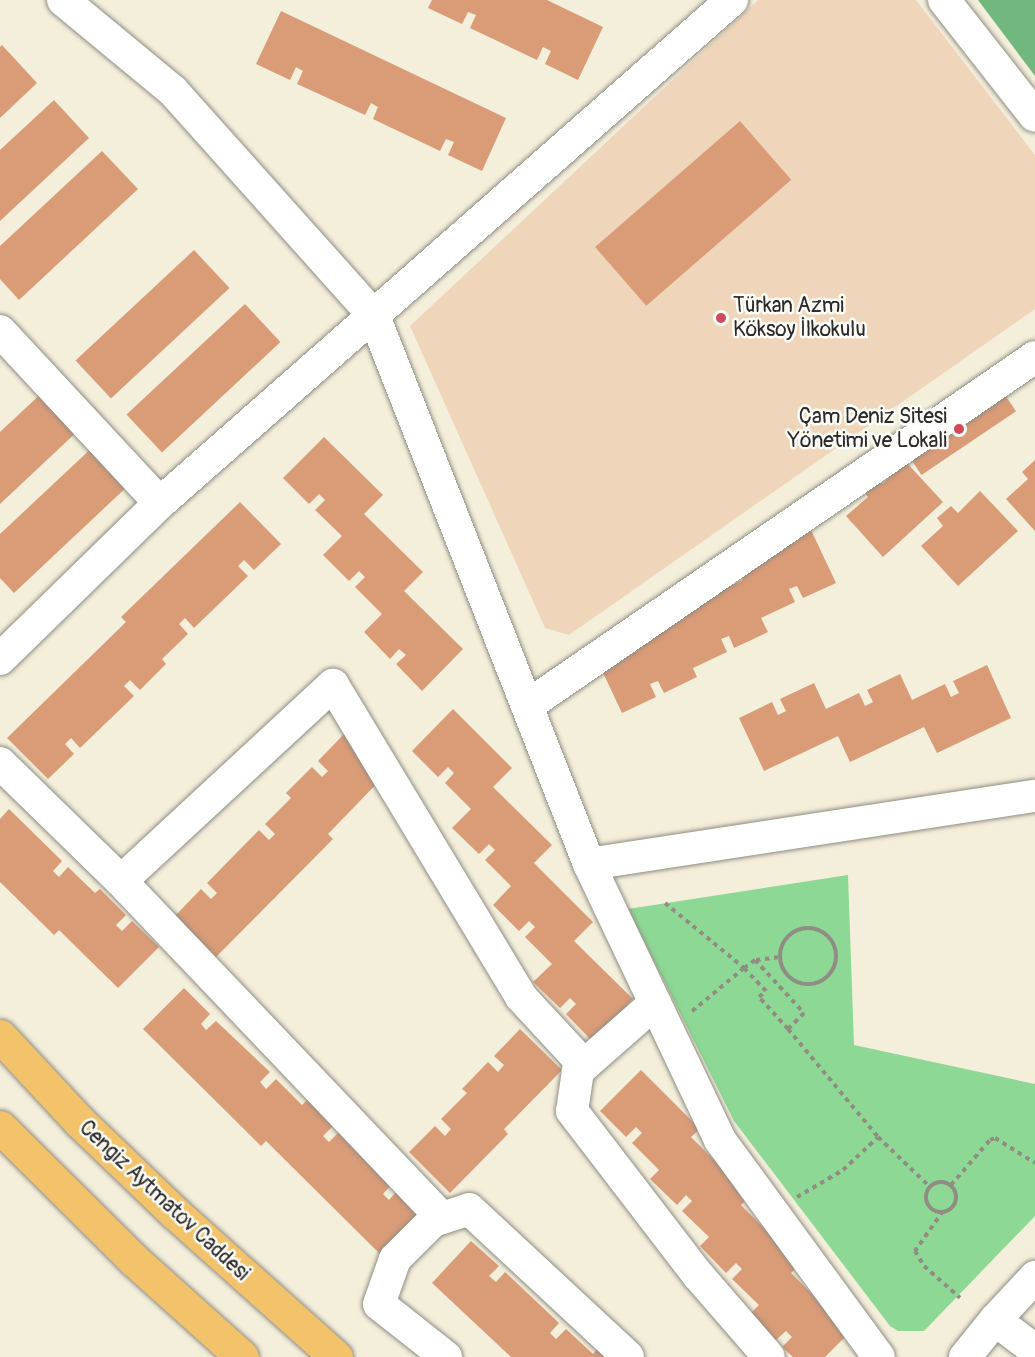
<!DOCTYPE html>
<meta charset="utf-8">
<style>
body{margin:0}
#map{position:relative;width:1035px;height:1357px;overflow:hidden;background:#f4efdb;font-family:Pangolin,sans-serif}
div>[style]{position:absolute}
.built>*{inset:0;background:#efd6bb}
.green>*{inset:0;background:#8dd895}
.forest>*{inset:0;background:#72b87e}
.building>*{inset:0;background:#da9b77;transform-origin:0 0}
.path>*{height:4px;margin-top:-2px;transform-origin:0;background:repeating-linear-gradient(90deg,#908d83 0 4.5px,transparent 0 9px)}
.path>.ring{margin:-2px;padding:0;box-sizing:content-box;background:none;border:4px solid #908d83;border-radius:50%}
.roads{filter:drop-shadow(0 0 2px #908d83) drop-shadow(0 0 2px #908d83)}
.minor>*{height:32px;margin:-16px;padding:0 16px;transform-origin:16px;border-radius:16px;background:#fff}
.major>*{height:33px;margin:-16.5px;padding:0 16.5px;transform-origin:16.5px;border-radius:16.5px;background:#f2c36a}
.dots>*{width:16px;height:16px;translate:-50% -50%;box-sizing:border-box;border:3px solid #fdfcf7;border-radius:50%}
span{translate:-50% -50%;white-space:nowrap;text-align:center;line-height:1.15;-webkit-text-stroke:5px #fdfcf7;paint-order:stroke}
.poi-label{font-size:21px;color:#2b2b2b}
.left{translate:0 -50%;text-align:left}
.right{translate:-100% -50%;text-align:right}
.street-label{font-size:21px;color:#2b2b2b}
</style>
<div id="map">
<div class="built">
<i style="clip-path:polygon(758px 0,916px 0,1035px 155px,1035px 309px,569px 635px,545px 628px,410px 326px)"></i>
</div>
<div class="green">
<i style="clip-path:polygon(848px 875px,854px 1045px,1035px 1084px,1035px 1216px,924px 1331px,898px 1331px,890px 1326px,734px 1121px,628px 909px)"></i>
</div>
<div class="forest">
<i style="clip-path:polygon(978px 0,1035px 0,1035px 76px)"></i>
</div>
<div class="building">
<i style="clip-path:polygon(432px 0,547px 0,603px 27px,578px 80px,545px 64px,551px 51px,543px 47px,537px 60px,470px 28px,476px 15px,468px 12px,462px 24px,428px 8px)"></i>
<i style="clip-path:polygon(281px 11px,506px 118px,482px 171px,448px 155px,454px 142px,446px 139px,440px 151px,373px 119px,378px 107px,371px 103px,365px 115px,297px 84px,303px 71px,296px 67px,290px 80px,256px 64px)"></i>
<i style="clip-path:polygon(2px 45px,37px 83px,0 118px,0 47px)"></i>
<i style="clip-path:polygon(54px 100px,89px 138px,0 221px,0 150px)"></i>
<i style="left:740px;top:121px;width:78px;height:192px;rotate:49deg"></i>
<i style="clip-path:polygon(102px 151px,138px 189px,19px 300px,0 279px,0 246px)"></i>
<i style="left:194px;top:250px;width:52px;height:162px;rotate:47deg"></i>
<i style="left:245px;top:304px;width:52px;height:162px;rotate:47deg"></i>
<i style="left:997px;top:383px;width:34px;height:114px;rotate:56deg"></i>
<i style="clip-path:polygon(45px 390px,81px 428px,0 504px,0 432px)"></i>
<i style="clip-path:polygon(324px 437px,383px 495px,364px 514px,423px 572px,404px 591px,463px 649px,422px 691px,396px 664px,406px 655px,399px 649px,390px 659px,364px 632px,382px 614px,355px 587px,365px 577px,359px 571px,349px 581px,323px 555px,342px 536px,315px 510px,325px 500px,319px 494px,309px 504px,283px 478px)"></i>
<i style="clip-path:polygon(96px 444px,132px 482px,14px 593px,0 578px,0 534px)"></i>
<i style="clip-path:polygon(1035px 460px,1035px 531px,1006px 499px,1028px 479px,1022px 472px)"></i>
<i style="clip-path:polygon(906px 462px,943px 502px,883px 557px,846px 516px,868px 497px,862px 489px,876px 476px,882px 484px)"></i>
<i style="clip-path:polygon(980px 491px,1018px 531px,958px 586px,921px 546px,943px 526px,937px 518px,951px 506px,958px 513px)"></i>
<i style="clip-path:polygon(240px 502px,281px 544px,254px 570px,244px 560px,238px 566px,248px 576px,194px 628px,185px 618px,179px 624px,188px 634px,162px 659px,166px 664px,140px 690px,130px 680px,124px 686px,134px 696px,80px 748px,71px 738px,65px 744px,74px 754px,48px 779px,7px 738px,126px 622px,121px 617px)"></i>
<i style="clip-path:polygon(811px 530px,836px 583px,803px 598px,797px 586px,789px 589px,795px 602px,761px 618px,768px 632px,734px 648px,729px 636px,721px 639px,727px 652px,693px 668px,697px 677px,664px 693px,658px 681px,650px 684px,656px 697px,622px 713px,597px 660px,668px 615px,743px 580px,736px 565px)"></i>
<i style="clip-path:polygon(987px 665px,1011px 718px,937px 753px,924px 727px,850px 762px,838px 736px,764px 771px,739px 718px,772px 702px,778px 715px,786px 711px,780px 699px,814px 683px,826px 709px,859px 693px,865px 706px,873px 702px,867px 690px,900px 674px,912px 700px,945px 684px,951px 697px,959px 693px,953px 681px)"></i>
<i style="clip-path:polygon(453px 709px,512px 768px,493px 787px,552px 845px,534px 863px,593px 922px,574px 941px,633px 999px,592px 1041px,566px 1014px,576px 1004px,570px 998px,560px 1008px,533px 982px,552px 964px,525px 937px,535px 927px,529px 921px,519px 931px,493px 905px,511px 886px,485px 860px,495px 850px,489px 844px,479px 854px,452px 828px,471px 809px,445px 783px,454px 773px,448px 767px,438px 777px,412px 751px)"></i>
<i style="clip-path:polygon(344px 734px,385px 775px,328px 834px,333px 839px,216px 957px,175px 916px,201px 889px,211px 899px,217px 893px,207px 883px,259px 830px,269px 840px,275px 834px,265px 824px,291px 798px,286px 793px,312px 767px,322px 777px,328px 771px,318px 761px)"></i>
<i style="clip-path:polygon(9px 809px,62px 861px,53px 871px,59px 877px,68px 867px,95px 893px,100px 889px,126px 915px,116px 925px,122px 931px,132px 921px,159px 947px,118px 988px,59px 930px,54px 935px,0 882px,0 819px)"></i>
<i style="clip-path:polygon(184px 988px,210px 1014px,201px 1024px,206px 1030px,216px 1021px,270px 1072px,260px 1082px,266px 1089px,276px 1079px,302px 1105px,307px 1100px,333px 1126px,323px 1136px,329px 1142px,339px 1132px,392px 1184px,383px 1194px,389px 1200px,398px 1190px,425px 1217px,384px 1258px,266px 1141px,261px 1146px,143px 1029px)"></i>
<i style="clip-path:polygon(520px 1029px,562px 1070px,504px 1129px,508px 1134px,450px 1193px,409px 1152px,435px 1126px,445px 1136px,451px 1129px,441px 1119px,467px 1093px,462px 1089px,488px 1062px,498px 1072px,504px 1065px,494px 1056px)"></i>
<i style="clip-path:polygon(641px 1070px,700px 1129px,691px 1137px,750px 1196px,741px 1205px,800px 1264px,791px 1273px,850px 1332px,825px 1357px,793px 1357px,782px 1347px,792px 1337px,786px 1331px,776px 1340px,750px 1314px,759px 1305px,732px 1279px,742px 1269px,736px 1263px,726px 1273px,700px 1246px,709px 1237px,682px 1211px,692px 1201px,686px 1195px,677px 1205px,650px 1179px,659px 1170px,632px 1143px,642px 1133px,636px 1127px,626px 1137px,600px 1111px)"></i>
<i style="clip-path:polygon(471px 1241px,499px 1266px,489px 1276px,496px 1282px,505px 1272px,559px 1323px,550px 1333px,556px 1339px,566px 1329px,593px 1354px,597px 1349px,606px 1357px,511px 1357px,432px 1283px)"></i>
</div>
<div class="path">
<i style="left:665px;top:903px;width:102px;rotate:39.4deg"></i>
<i style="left:744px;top:968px;width:70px;rotate:140.2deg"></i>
<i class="ring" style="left:780px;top:928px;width:52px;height:52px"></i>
<i style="left:756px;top:960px;width:24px;rotate:-7deg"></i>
<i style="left:788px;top:1029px;width:43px;rotate:-132.2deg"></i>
<i style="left:759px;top:997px;width:9px;rotate:-41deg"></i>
<i style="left:766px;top:991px;width:32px;rotate:-134deg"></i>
<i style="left:744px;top:968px;width:14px;rotate:-36deg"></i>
<i style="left:755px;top:960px;width:72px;rotate:47.2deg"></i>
<i style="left:804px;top:1013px;width:23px;rotate:135deg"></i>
<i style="left:788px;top:1029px;width:141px;rotate:50.2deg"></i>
<i class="ring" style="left:926px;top:1182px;width:26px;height:26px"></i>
<i style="left:951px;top:1185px;width:60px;rotate:-49.1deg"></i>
<i style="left:990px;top:1140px;width:5px;rotate:-22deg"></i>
<i style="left:995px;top:1138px;width:47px;rotate:32deg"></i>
<i style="left:797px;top:1197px;width:53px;rotate:-30.4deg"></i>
<i style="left:843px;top:1170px;width:48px;rotate:-43.3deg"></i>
<i style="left:878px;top:1137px;width:72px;rotate:43.9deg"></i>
<i style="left:943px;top:1211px;width:49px;rotate:125deg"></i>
<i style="left:915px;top:1251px;width:17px;rotate:59deg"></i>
<i style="left:924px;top:1266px;width:48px;rotate:41.6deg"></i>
</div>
<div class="roads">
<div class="minor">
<i style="left:63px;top:0;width:143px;rotate:39.6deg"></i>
<i style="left:173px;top:91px;width:302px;rotate:48.2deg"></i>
<i style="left:374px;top:316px;width:589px;rotate:68.58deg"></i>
<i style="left:589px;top:864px;width:451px;rotate:-8.7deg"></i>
<i style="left:944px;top:0;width:147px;rotate:51.9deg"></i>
<i style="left:0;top:331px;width:235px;rotate:47.1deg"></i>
<i style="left:0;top:659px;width:223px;rotate:-44.3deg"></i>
<i style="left:160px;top:503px;width:762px;rotate:-41.33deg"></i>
<i style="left:527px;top:706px;width:616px;rotate:-34.49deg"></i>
<i style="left:0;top:763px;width:169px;rotate:44.3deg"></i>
<i style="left:121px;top:881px;width:289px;rotate:-42.8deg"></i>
<i style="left:333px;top:685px;width:364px;rotate:58.9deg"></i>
<i style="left:521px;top:997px;width:93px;rotate:47.2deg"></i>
<i style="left:589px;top:864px;width:306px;rotate:64.6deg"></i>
<i style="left:720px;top:1140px;width:269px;rotate:53.8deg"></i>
<i style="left:121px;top:881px;width:465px;rotate:46.4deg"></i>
<i style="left:655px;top:1003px;width:103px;rotate:138.6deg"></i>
<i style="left:578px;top:1071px;width:40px;rotate:98.5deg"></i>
<i style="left:572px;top:1111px;width:207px;rotate:52.5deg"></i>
<i style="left:698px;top:1275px;width:108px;rotate:49.1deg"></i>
<i style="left:995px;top:1320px;width:59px;rotate:-47.1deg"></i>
<i style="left:446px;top:1357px;width:85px;rotate:-141.7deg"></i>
<i style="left:379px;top:1304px;width:48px;rotate:-70.4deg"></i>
<i style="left:395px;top:1259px;width:54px;rotate:-45deg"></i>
<i style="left:433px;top:1221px;width:38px;rotate:-18deg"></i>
<i style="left:469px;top:1209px;width:217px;rotate:42.9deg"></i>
<i style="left:965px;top:1357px;width:48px;rotate:-51deg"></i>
<i style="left:995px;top:1320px;width:50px;rotate:36.9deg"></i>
</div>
<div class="major">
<i style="left:0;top:1036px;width:116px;rotate:47.1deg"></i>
<i style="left:79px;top:1121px;width:133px;rotate:43.8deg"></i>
<i style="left:175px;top:1213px;width:216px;rotate:41.8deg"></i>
<i style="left:0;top:1127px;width:189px;rotate:44.8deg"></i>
<i style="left:134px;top:1260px;width:145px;rotate:41.9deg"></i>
</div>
</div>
<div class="dots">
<i style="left:721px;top:318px;background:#d1495b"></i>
<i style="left:959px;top:429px;background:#d1495b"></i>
</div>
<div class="poi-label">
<span class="left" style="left:733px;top:318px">Türkan Azmi<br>Köksoy İlkokulu</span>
<span class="right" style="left:947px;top:429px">Çam Deniz Sitesi<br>Yönetimi ve Lokali</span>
</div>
<div class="street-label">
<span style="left:164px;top:1201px;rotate:43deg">Cengiz Aytmatov Caddesi</span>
</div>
</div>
